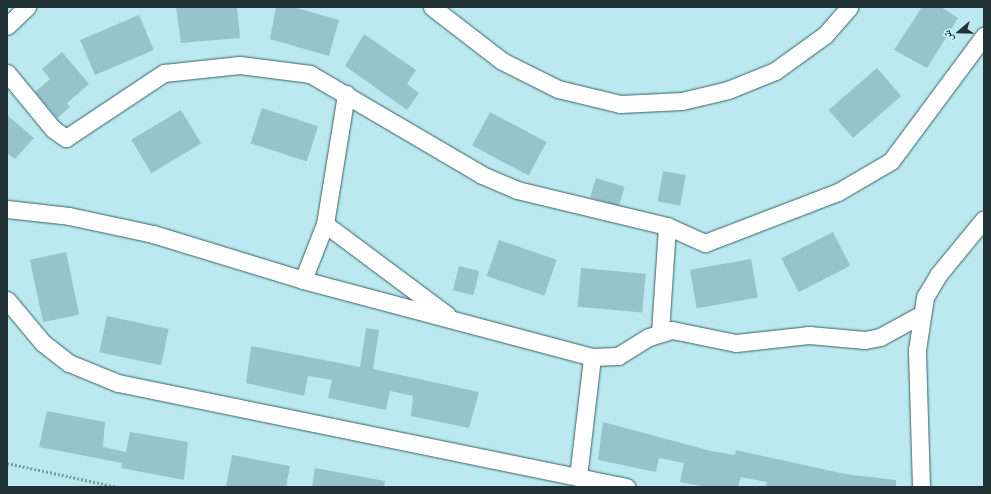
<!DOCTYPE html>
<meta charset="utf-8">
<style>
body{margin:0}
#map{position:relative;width:991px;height:494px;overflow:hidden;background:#bbe9ef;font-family:"Titillium Web","Noto Naskh Arabic",sans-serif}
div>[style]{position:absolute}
.building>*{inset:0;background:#97c4ca;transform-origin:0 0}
.path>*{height:2.5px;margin-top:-1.25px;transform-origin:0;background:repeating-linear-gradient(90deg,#7b9ea2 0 2px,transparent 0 4px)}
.roads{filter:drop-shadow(0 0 1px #366066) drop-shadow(0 0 1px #366066)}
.minor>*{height:17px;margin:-8.5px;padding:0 8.5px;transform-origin:8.5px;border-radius:8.5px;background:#fff}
span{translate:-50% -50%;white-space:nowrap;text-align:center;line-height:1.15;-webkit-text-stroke:3px #c8f6fd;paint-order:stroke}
.frame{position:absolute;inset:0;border:8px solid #1f3134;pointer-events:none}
.north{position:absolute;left:939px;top:12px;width:40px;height:40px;-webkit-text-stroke:3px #c8f6fd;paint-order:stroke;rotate:250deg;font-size:11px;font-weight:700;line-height:16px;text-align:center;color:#1f3134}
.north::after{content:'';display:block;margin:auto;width:14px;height:18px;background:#1f3134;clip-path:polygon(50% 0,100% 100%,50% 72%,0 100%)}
</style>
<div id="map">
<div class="building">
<i style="clip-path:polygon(176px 7px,237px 7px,240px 38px,181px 43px)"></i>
<i style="clip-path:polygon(276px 7px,293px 7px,339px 20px,329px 56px,270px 39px)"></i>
<i style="clip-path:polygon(922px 7px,941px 7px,958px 18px,927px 68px,894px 50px)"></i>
<i style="left:139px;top:15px;width:38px;height:64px;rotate:67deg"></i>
<i style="clip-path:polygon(364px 34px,416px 70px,407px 84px,419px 93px,407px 110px,345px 66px)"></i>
<i style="clip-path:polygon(62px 52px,89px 84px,67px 103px,70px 107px,57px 118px,35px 92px,50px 79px,42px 69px)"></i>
<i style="left:877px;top:68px;width:37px;height:64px;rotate:49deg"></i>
<i style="left:262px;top:108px;width:59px;height:37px;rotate:18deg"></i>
<i style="left:181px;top:110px;width:39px;height:58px;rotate:59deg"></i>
<i style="left:490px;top:112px;width:64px;height:38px;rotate:28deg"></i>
<i style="clip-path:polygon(7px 115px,34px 138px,15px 159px,7px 153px)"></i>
<i style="left:663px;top:171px;width:23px;height:31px;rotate:10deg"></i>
<i style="left:596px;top:178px;width:30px;height:20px;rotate:17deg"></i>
<i style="left:833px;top:232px;width:38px;height:58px;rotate:63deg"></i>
<i style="left:499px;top:240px;width:61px;height:38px;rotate:19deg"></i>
<i style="left:66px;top:252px;width:64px;height:37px;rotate:78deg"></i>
<i style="left:751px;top:259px;width:39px;height:62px;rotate:80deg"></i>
<i style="left:459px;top:266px;width:21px;height:25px;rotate:14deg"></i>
<i style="left:581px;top:268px;width:65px;height:39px;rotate:5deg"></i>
<i style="left:107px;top:316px;width:63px;height:37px;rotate:12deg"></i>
<i style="clip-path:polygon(366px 328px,379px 330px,373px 369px,479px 392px,469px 428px,411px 416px,413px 396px,390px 391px,386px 410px,328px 398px,332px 380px,308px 376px,304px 396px,246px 383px,251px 346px,360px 367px)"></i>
<i style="clip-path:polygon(47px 411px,105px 422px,103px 447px,126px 452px,130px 432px,188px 442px,184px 480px,121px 468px,122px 463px,39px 447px)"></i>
<i style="clip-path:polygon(603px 422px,711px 451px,735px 455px,736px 450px,845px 474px,896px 480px,896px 487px,765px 487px,767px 482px,741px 477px,738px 487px,706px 487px,680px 482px,684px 463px,659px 458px,656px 472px,598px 460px)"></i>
<i style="clip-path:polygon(232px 455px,290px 466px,286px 487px,226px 487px)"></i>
<i style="clip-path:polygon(315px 468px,385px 481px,384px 487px,312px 487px)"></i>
</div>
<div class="path">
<i style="left:7px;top:463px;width:113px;rotate:12.3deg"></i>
</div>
<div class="roads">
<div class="minor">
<i style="left:432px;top:7px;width:88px;rotate:37.6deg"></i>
<i style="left:502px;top:61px;width:63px;rotate:26.6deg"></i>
<i style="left:558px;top:89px;width:64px;rotate:13.6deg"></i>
<i style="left:620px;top:104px;width:62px;rotate:-2.8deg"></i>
<i style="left:682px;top:101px;width:47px;rotate:-13.4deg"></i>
<i style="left:728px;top:90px;width:51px;rotate:-22deg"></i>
<i style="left:775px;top:71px;width:62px;rotate:-35.8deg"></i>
<i style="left:825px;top:35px;width:37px;rotate:-49deg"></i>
<i style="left:7px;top:26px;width:28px;rotate:-44deg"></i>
<i style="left:7px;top:73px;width:72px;rotate:50.6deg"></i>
<i style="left:53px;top:129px;width:16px;rotate:35deg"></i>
<i style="left:66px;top:138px;width:118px;rotate:-33.6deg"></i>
<i style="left:164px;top:73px;width:76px;rotate:-6deg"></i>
<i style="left:240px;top:65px;width:71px;rotate:7.3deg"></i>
<i style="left:310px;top:74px;width:199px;rotate:30.4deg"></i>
<i style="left:482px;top:175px;width:38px;rotate:23deg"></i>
<i style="left:517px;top:190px;width:154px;rotate:13.5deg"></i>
<i style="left:667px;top:226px;width:42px;rotate:24.1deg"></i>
<i style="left:705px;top:243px;width:142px;rotate:-21deg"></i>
<i style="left:838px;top:192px;width:61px;rotate:-30.3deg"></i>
<i style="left:891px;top:161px;width:156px;rotate:-53.4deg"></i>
<i style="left:7px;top:209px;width:62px;rotate:6.4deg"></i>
<i style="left:69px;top:216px;width:86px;rotate:12.1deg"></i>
<i style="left:153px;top:234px;width:157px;rotate:17deg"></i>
<i style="left:303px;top:280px;width:299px;rotate:14.9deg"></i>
<i style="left:592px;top:357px;width:26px;rotate:-2deg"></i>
<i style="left:618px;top:356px;width:36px;rotate:-32deg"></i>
<i style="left:649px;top:337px;width:24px;rotate:-17deg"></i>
<i style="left:672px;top:330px;width:65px;rotate:11.5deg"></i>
<i style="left:736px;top:343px;width:73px;rotate:-6.3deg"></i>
<i style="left:809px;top:335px;width:56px;rotate:5.1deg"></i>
<i style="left:865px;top:340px;width:15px;rotate:-11deg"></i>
<i style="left:880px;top:337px;width:48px;rotate:-28.7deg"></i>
<i style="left:325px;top:224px;width:152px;rotate:36.7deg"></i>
<i style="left:303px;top:280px;width:60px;rotate:-68.6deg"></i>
<i style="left:325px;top:224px;width:132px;rotate:-80.8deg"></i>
<i style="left:7px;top:300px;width:56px;rotate:50.1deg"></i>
<i style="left:43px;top:343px;width:33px;rotate:38deg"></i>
<i style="left:69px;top:363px;width:53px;rotate:22.2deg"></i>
<i style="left:118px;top:383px;width:519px;rotate:11.57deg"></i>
<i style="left:660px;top:332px;width:106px;rotate:-86.2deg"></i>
<i style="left:578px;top:477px;width:121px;rotate:-83.3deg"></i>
<i style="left:921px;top:487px;width:137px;rotate:-91.7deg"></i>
<i style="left:917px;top:350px;width:54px;rotate:-81.4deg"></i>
<i style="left:925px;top:297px;width:26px;rotate:-59deg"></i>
<i style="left:938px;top:275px;width:72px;rotate:-50.6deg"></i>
</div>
</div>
<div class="frame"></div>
<div class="north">ش</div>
</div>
